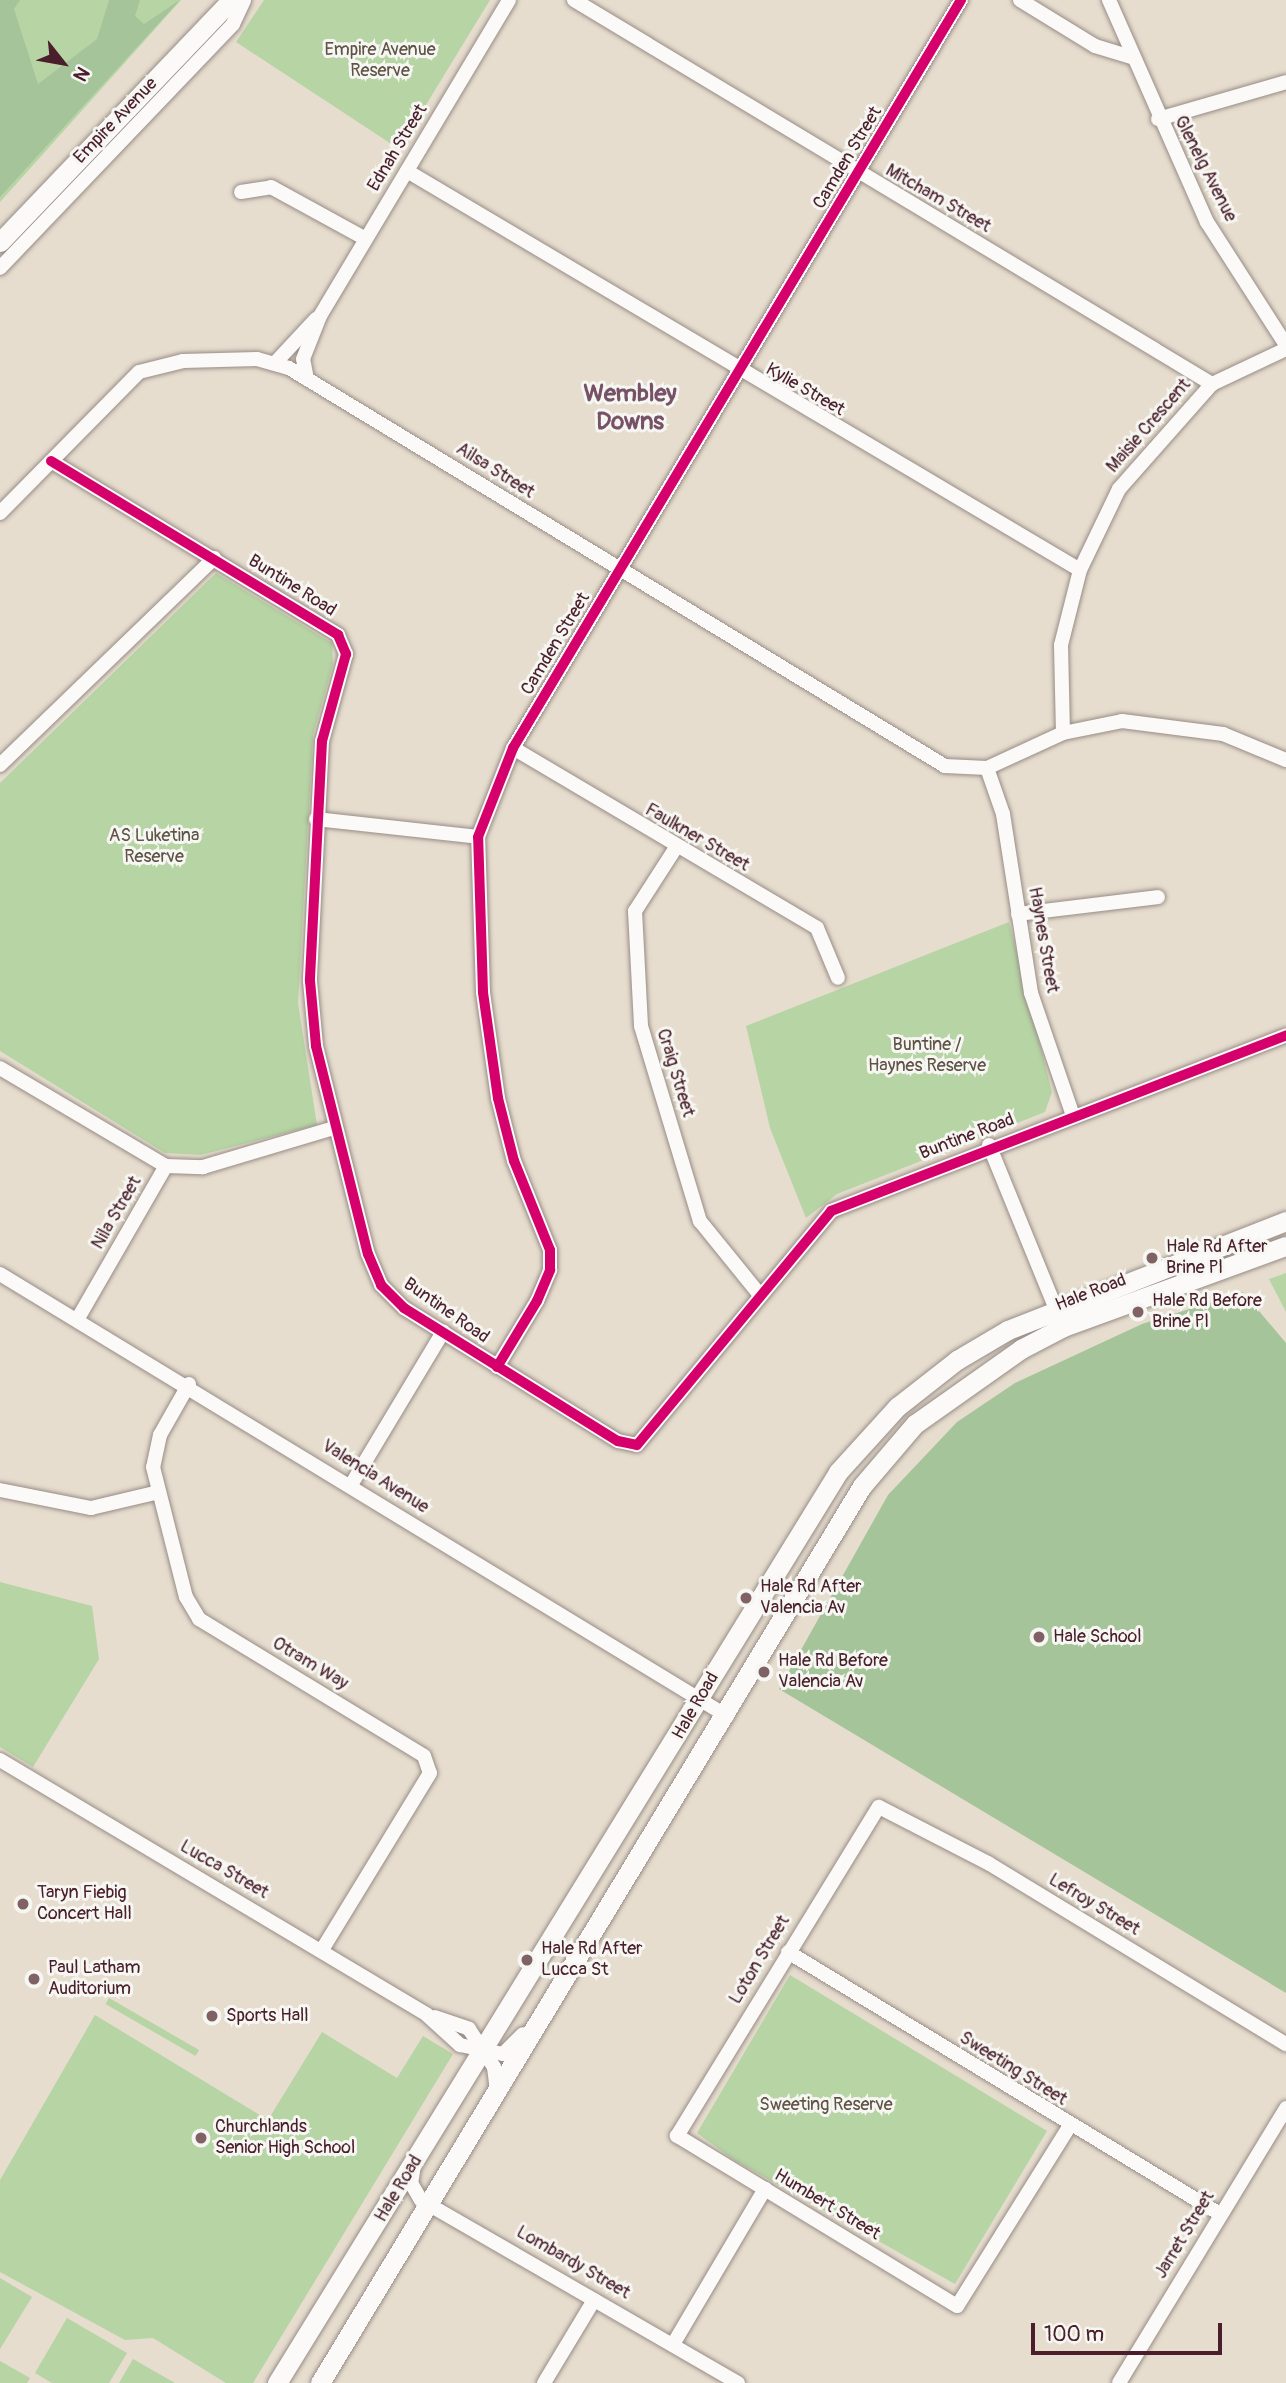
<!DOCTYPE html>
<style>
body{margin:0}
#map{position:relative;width:1286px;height:2383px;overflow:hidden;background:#e6ddce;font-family:Pangolin,sans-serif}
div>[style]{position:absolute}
.green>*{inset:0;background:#b6d4a4;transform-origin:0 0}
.forest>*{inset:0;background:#a6c49a}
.roads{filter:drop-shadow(0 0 2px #978c86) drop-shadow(0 0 2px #978c86)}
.minor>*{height:14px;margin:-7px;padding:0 7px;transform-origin:7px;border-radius:7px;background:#fbfaf8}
.major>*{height:19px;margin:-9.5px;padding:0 9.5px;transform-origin:9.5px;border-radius:9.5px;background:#fbfaf8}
.cycleway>*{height:10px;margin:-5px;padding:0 5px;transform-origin:5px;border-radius:5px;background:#d6006c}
.dots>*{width:19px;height:19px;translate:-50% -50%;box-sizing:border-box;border:4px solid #f6f6f2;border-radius:50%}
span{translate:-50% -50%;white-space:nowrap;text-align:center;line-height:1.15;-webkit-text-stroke:6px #f6f6f2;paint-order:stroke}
.park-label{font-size:18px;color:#5e5345}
.street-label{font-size:18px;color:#4a1f2b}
.poi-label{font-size:18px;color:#4a1f2b}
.left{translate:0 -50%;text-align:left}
.district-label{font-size:24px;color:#775166;font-weight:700}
.north{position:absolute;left:28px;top:28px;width:70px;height:70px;-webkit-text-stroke:5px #f6f6f2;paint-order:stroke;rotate:121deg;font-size:19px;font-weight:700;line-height:28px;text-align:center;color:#4a1f2b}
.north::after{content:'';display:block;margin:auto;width:24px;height:32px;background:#4a1f2b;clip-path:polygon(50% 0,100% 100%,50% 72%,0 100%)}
.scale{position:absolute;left:1031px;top:2323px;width:191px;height:32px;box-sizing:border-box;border:4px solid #4a1f2b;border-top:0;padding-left:9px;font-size:21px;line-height:24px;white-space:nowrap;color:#4a1f2b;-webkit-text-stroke:5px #f6f6f2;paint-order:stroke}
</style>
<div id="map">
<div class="green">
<i style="clip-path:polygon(0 0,181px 0,0 202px)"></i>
<i style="clip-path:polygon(264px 0,490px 0,399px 149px,236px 42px)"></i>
<i style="clip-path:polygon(216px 573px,332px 643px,333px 664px,313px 735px,298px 1003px,317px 1125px,201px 1155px,165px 1153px,0 1051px,0 783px)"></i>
<i style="clip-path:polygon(1009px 922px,1052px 1092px,1045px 1112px,837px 1194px,806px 1218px,770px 1128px,746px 1026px)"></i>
<i style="clip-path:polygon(1286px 1273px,1286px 1312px,1269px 1279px)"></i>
<i style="clip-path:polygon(0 1582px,92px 1606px,99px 1659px,33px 1767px,0 1747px)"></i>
<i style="clip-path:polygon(790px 1975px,1047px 2131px,955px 2284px,734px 2160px,697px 2133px)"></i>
<i style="left:109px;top:1998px;width:104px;height:7px;rotate:30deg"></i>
<i style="clip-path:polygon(95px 2015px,268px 2120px,322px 2032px,397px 2078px,423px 2036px,453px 2054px,253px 2383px,226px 2383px,153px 2338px,125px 2340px,0 2272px,0 2180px)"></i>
<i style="clip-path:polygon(0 2278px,32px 2297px,0 2349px)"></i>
<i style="clip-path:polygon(67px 2318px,127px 2353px,109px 2383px,52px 2383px,35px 2373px)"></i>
<i style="clip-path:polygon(133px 2359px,175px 2383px,119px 2383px)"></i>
<i style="clip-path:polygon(0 2361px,30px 2378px,27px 2383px,0 2383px)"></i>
</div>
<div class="forest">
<i style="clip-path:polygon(0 0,20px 0,14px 9px,38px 84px,97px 39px,109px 0,140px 0,135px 16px,144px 24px,180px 0,0 197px)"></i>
<i style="clip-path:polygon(1243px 1292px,1286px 1343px,1286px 1993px,779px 1689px,888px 1495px,957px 1422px,1015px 1383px,1142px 1324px)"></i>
</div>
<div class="roads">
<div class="minor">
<i style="left:574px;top:0;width:745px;rotate:31.04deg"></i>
<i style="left:1020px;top:0;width:88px;rotate:31.5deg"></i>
<i style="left:1095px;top:46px;width:38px;rotate:17deg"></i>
<i style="left:1109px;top:0;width:243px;rotate:66.2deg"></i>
<i style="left:1207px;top:222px;width:146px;rotate:57.3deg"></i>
<i style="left:1158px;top:119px;width:133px;rotate:-16.1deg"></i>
<i style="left:407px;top:171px;width:782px;rotate:30.66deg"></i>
<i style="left:241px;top:192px;width:30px;rotate:-9deg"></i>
<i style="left:271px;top:187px;width:108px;rotate:28.7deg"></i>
<i style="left:0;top:268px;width:337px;rotate:-46.3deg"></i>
<i style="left:233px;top:24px;width:26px;rotate:-65deg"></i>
<i style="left:275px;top:363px;width:60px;rotate:-47deg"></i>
<i style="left:307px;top:379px;width:20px;rotate:-101deg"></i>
<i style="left:303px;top:359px;width:46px;rotate:-68.4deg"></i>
<i style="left:320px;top:316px;width:368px;rotate:-59.1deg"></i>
<i style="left:51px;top:461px;width:336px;rotate:31.2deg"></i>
<i style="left:338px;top:635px;width:21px;rotate:67deg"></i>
<i style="left:346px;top:654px;width:90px;rotate:105.4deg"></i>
<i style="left:322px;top:741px;width:240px;rotate:92.9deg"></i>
<i style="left:310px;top:981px;width:65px;rotate:84.7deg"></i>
<i style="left:316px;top:1046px;width:214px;rotate:76deg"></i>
<i style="left:368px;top:1254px;width:34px;rotate:67deg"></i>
<i style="left:381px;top:1285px;width:33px;rotate:45deg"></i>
<i style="left:404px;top:1308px;width:252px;rotate:31.9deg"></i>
<i style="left:618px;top:1441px;width:19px;rotate:12deg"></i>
<i style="left:637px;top:1445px;width:304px;rotate:-50.3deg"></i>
<i style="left:831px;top:1211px;width:488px;rotate:-21.1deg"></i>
<i style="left:0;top:513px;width:198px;rotate:-45.4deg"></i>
<i style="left:139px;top:372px;width:45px;rotate:-14deg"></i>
<i style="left:183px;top:361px;width:74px;rotate:-1.5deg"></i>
<i style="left:257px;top:359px;width:33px;rotate:16deg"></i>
<i style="left:289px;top:368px;width:767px;rotate:31.25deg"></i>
<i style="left:945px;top:766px;width:42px;rotate:2.7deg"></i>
<i style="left:987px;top:768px;width:84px;rotate:-24.7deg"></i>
<i style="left:1063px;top:733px;width:60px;rotate:-11.5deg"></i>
<i style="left:1122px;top:721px;width:102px;rotate:7.3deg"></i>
<i style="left:1223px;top:734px;width:68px;rotate:22.4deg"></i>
<i style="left:1063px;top:733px;width:88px;rotate:-91.3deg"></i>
<i style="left:1061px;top:645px;width:77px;rotate:-75.8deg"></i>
<i style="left:1080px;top:570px;width:90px;rotate:-64.3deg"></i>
<i style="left:1119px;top:489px;width:140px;rotate:-48.5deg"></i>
<i style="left:1212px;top:384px;width:82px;rotate:-25.3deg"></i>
<i style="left:513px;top:748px;width:353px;rotate:30.6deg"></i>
<i style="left:817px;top:928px;width:54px;rotate:67.2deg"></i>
<i style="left:0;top:765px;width:298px;rotate:-44deg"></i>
<i style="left:987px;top:768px;width:49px;rotate:70.8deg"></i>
<i style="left:1003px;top:814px;width:181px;rotate:81.1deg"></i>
<i style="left:1031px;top:993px;width:130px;rotate:71.1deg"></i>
<i style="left:316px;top:819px;width:163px;rotate:6.3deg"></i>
<i style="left:675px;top:849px;width:74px;rotate:122.8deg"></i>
<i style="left:635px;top:911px;width:115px;rotate:87deg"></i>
<i style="left:641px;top:1026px;width:204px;rotate:73.2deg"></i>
<i style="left:700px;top:1221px;width:95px;rotate:51deg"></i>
<i style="left:1018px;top:914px;width:141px;rotate:-6.9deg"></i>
<i style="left:0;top:1068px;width:193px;rotate:30.6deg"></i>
<i style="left:989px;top:1145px;width:188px;rotate:67.8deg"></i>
<i style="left:0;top:1274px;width:851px;rotate:31.3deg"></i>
<i style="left:77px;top:1320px;width:178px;rotate:-60deg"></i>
<i style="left:166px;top:1166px;width:37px;rotate:2deg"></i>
<i style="left:203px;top:1167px;width:137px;rotate:-16.6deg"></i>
<i style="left:497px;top:1367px;width:77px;rotate:-58.8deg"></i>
<i style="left:537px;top:1301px;width:34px;rotate:-67deg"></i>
<i style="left:550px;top:1270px;width:20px;rotate:-90deg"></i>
<i style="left:550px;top:1250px;width:96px;rotate:-112deg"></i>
<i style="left:514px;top:1161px;width:65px;rotate:-104.3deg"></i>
<i style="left:498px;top:1098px;width:107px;rotate:-98.1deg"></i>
<i style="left:483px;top:992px;width:155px;rotate:-91.8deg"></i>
<i style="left:478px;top:837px;width:96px;rotate:-68.5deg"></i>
<i style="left:513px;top:748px;width:872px;rotate:-59.08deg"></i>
<i style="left:189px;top:1384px;width:59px;rotate:119.6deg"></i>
<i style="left:160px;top:1435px;width:33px;rotate:102deg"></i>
<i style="left:153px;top:1467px;width:134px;rotate:75.8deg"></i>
<i style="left:186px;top:1597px;width:26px;rotate:59deg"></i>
<i style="left:199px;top:1619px;width:263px;rotate:31.3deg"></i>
<i style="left:424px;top:1756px;width:18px;rotate:71deg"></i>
<i style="left:430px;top:1773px;width:207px;rotate:121.4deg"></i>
<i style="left:351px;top:1485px;width:179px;rotate:-59deg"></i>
<i style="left:0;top:1490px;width:93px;rotate:11.2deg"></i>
<i style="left:91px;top:1508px;width:66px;rotate:-13.2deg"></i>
<i style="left:0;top:1760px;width:497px;rotate:30.8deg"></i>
<i style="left:427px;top:2015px;width:45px;rotate:42.3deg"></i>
<i style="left:460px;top:2045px;width:44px;rotate:11.8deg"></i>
<i style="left:503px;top:2054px;width:28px;rotate:-45deg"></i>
<i style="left:788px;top:1952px;width:505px;rotate:31.24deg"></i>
<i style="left:435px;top:2017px;width:36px;rotate:19deg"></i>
<i style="left:469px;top:2029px;width:45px;rotate:56.7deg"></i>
<i style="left:494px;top:2067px;width:24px;rotate:83deg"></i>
<i style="left:1069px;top:2127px;width:211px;rotate:122deg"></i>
<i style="left:957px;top:2306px;width:328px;rotate:-148.7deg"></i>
<i style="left:677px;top:2136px;width:386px;rotate:-58.5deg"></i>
<i style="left:879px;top:1807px;width:123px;rotate:27.2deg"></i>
<i style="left:988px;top:1863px;width:349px;rotate:31.3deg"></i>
<i style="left:414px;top:2165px;width:18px;rotate:99deg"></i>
<i style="left:411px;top:2183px;width:20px;rotate:60deg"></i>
<i style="left:421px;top:2200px;width:366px;rotate:30deg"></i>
<i style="left:675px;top:2341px;width:177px;rotate:-59.4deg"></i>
<i style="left:544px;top:2383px;width:97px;rotate:-58.9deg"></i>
<i style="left:1119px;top:2383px;width:322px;rotate:-58.7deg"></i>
</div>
<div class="major">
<i style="left:0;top:242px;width:335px;rotate:-46.3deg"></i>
<i style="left:277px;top:2383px;width:1070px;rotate:-58.37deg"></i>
<i style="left:838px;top:1472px;width:88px;rotate:-47.8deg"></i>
<i style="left:897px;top:1407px;width:76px;rotate:-38.1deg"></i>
<i style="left:957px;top:1360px;width:59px;rotate:-30.5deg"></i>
<i style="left:1008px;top:1330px;width:299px;rotate:-21.4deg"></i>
<i style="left:320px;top:2383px;width:1048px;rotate:-58.86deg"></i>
<i style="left:862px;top:1486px;width:82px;rotate:-49.5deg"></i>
<i style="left:915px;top:1424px;width:130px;rotate:-35.3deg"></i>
<i style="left:1021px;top:1349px;width:47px;rotate:-27.6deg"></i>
<i style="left:1063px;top:1327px;width:237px;rotate:-20deg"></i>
</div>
</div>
<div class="cycleway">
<i style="left:51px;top:461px;width:336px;rotate:31.2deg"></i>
<i style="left:338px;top:635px;width:21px;rotate:67deg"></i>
<i style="left:346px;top:654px;width:90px;rotate:105.4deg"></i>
<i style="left:322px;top:741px;width:240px;rotate:92.9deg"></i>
<i style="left:310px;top:981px;width:65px;rotate:84.7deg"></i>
<i style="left:316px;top:1046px;width:214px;rotate:76deg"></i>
<i style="left:368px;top:1254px;width:34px;rotate:67deg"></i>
<i style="left:381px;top:1285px;width:33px;rotate:45deg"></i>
<i style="left:404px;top:1308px;width:252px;rotate:31.9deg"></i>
<i style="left:618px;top:1441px;width:19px;rotate:12deg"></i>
<i style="left:637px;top:1445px;width:304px;rotate:-50.3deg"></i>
<i style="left:831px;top:1211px;width:488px;rotate:-21.1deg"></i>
<i style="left:497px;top:1367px;width:77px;rotate:-58.8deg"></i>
<i style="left:537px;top:1301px;width:34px;rotate:-67deg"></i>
<i style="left:550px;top:1270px;width:20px;rotate:-90deg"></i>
<i style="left:550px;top:1250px;width:96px;rotate:-112deg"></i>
<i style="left:514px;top:1161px;width:65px;rotate:-104.3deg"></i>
<i style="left:498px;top:1098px;width:107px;rotate:-98.1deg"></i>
<i style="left:483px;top:992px;width:155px;rotate:-91.8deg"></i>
<i style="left:478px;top:837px;width:96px;rotate:-68.5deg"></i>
<i style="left:513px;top:748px;width:872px;rotate:-59.08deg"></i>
</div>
<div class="dots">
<i style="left:1152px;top:1258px;background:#816264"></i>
<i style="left:1138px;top:1312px;background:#816264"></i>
<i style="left:746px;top:1598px;background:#816264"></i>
<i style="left:1039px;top:1637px;background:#816264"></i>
<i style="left:764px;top:1672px;background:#816264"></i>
<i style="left:23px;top:1904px;background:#816264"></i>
<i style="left:527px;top:1960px;background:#816264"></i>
<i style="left:34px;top:1979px;background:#816264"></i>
<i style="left:212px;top:2016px;background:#816264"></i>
<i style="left:201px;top:2138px;background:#816264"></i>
</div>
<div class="park-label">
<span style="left:380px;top:61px">Empire Avenue<br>Reserve</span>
<span style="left:154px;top:847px">AS Luketina<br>Reserve</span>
<span style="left:927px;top:1056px">Buntine /<br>Haynes Reserve</span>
<span style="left:826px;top:2105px">Sweeting Reserve</span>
</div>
<div class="street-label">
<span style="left:116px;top:121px;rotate:-46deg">Empire Avenue</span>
<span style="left:398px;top:148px;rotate:-59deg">Ednah Street</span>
<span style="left:848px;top:158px;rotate:-59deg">Camden Street</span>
<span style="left:1205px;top:169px;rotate:63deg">Glenelg Avenue</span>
<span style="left:938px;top:199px;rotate:30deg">Mitcham Street</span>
<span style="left:805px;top:390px;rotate:30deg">Kylie Street</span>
<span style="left:1149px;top:426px;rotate:-49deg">Maisie Crescent</span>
<span style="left:495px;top:471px;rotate:32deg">Ailsa Street</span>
<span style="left:292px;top:586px;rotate:32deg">Buntine Road</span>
<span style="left:556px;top:644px;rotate:-59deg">Camden Street</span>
<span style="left:697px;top:838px;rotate:30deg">Faulkner Street</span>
<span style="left:1043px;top:940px;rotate:80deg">Haynes Street</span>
<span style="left:675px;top:1073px;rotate:73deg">Craig Street</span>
<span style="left:967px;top:1137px;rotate:-21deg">Buntine Road</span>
<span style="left:117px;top:1213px;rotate:-60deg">Nila Street</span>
<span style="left:1091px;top:1293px;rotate:-21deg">Hale Road</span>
<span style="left:446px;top:1311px;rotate:35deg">Buntine Road</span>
<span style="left:375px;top:1477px;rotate:32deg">Valencia Avenue</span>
<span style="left:310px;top:1664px;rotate:31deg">Otram Way</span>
<span style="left:696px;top:1706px;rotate:-60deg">Hale Road</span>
<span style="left:224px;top:1870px;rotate:30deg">Lucca Street</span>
<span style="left:1094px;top:1905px;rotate:31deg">Lefroy Street</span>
<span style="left:760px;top:1960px;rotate:-59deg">Loton Street</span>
<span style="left:1013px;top:2069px;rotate:32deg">Sweeting Street</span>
<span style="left:399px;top:2189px;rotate:-59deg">Hale Road</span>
<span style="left:827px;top:2205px;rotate:31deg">Humbert Street</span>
<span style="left:1185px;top:2235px;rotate:-59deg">Jarret Street</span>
<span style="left:573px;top:2263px;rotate:30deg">Lombardy Street</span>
</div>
<div class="poi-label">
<span class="left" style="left:1166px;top:1258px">Hale Rd After<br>Brine Pl</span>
<span class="left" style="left:1152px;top:1312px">Hale Rd Before<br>Brine Pl</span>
<span class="left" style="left:760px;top:1598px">Hale Rd After<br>Valencia Av</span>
<span class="left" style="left:1053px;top:1637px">Hale School</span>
<span class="left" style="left:778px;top:1672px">Hale Rd Before<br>Valencia Av</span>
<span class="left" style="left:37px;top:1904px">Taryn Fiebig<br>Concert Hall</span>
<span class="left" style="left:541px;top:1960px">Hale Rd After<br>Lucca St</span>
<span class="left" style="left:48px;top:1979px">Paul Latham<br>Auditorium</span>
<span class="left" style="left:226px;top:2016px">Sports Hall</span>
<span class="left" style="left:215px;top:2138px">Churchlands<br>Senior High School</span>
</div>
<div class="district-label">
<span style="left:630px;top:408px">Wembley<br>Downs</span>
</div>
<div class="north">N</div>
<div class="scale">100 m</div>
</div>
